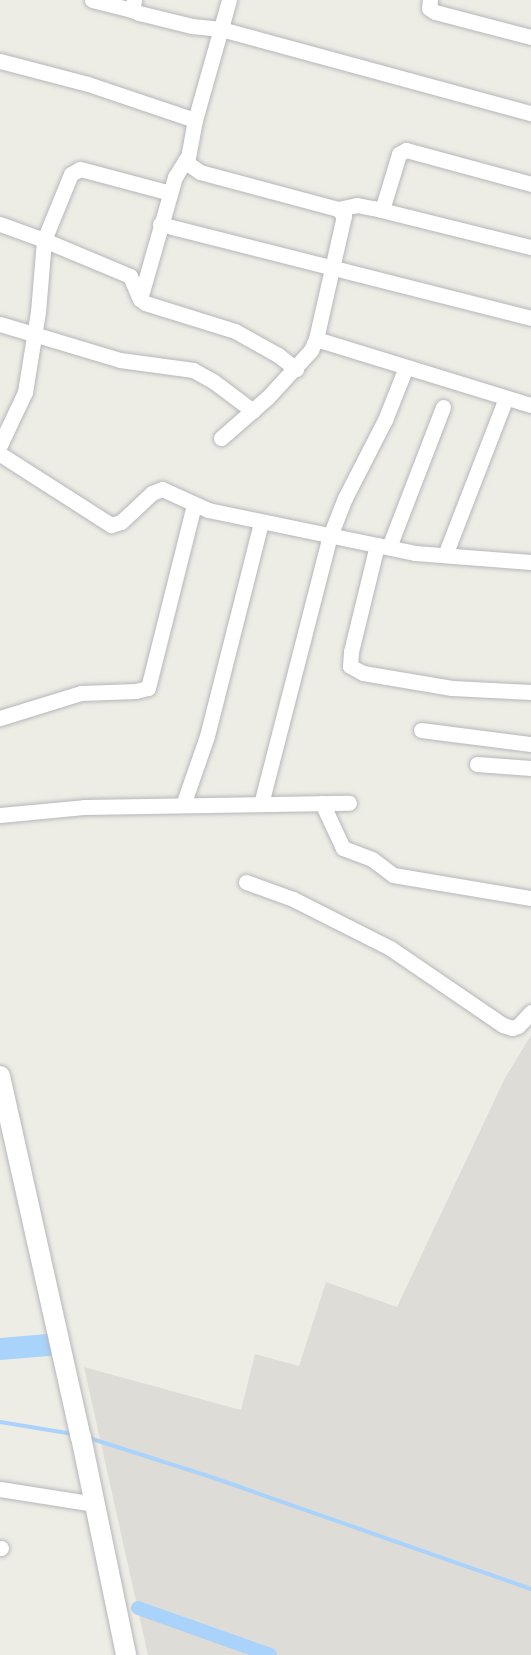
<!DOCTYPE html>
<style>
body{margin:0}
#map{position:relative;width:531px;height:1655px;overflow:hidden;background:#eeede5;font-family:Barlow,sans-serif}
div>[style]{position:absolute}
.industrial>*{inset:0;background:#dddcd7}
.stream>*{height:4px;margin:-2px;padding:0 2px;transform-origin:2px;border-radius:2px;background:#a9d3fb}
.canal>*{height:14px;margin:-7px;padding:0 7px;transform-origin:7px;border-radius:7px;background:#a9d3fb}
.river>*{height:22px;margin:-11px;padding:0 11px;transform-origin:11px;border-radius:11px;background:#a9d3fb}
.roads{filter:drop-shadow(0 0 2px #b5b7bb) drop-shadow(0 0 2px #b5b7bb)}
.minor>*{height:15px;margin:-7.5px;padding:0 7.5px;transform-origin:7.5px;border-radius:7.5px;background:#fff}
.tertiary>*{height:20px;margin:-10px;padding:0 10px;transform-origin:10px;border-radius:10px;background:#fff}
span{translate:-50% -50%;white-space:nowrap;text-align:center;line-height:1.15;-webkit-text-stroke:6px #fff;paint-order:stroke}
</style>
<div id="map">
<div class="industrial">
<i style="clip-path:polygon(531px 1035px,531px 1655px,148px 1655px,84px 1367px,241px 1410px,255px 1354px,299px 1366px,326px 1282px,397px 1307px,504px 1080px)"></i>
</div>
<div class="stream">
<i style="left:0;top:1422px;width:74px;rotate:9.3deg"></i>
<i style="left:89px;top:1438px;width:131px;rotate:17.7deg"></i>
<i style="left:214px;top:1478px;width:336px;rotate:19.3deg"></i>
</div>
<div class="canal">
<i style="left:138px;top:1608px;width:140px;rotate:19.6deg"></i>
</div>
<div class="river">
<i style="left:0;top:1349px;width:48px;rotate:-4.8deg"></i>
</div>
<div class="roads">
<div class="minor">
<i style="left:92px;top:0;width:41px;rotate:14deg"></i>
<i style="left:134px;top:0;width:10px;rotate:101deg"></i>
<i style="left:132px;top:10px;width:8px;rotate:23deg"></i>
<i style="left:139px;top:13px;width:55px;rotate:13.8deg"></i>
<i style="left:192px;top:26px;width:29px;rotate:6deg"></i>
<i style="left:221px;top:29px;width:321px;rotate:15.2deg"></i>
<i style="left:430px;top:0;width:8px;rotate:97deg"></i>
<i style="left:429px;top:8px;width:7px;rotate:34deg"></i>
<i style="left:435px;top:12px;width:99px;rotate:14.6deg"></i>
<i style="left:0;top:61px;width:91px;rotate:14.6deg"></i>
<i style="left:88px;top:84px;width:113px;rotate:18.6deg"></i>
<i style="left:338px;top:209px;width:19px;rotate:-12deg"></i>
<i style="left:357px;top:205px;width:16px;rotate:11deg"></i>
<i style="left:373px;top:208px;width:163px;rotate:13.9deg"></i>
<i style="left:382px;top:210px;width:59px;rotate:-73.1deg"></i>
<i style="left:399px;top:154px;width:8px;rotate:-30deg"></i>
<i style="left:406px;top:150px;width:130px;rotate:15.2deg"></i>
<i style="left:0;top:224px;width:47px;rotate:20deg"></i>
<i style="left:44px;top:240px;width:93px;rotate:22.7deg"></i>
<i style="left:130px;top:276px;width:25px;rotate:67deg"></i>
<i style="left:140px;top:299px;width:6px;rotate:39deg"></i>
<i style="left:145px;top:303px;width:94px;rotate:17.3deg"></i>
<i style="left:235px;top:331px;width:49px;rotate:29.2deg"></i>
<i style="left:278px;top:355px;width:23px;rotate:38deg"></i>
<i style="left:160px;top:224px;width:383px;rotate:14.2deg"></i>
<i style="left:140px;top:299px;width:127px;rotate:-74deg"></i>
<i style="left:175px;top:177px;width:22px;rotate:-58deg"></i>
<i style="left:0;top:324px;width:125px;rotate:16.7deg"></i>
<i style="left:120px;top:360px;width:74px;rotate:7.8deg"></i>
<i style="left:193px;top:370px;width:23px;rotate:29deg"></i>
<i style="left:213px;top:381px;width:50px;rotate:36.9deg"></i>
<i style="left:316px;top:339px;width:225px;rotate:17.1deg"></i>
<i style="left:221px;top:438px;width:62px;rotate:-41.1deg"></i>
<i style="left:268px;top:397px;width:64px;rotate:-47.5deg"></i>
<i style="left:311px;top:350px;width:12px;rotate:-66deg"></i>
<i style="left:316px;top:339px;width:126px;rotate:-77.2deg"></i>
<i style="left:344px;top:216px;width:9px;rotate:-131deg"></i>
<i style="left:338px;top:209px;width:143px;rotate:-165deg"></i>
<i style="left:200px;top:172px;width:16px;rotate:-145deg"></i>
<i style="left:187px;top:163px;width:44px;rotate:-79.5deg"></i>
<i style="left:195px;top:120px;width:125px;rotate:-74.2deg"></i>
<i style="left:0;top:445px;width:59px;rotate:-64.7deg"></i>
<i style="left:25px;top:392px;width:81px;rotate:-80.8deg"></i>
<i style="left:38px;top:312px;width:72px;rotate:-85.2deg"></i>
<i style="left:44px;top:240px;width:71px;rotate:-67.8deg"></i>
<i style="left:71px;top:174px;width:10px;rotate:-29deg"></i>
<i style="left:80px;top:169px;width:93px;rotate:14.9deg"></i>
<i style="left:0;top:454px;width:132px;rotate:32.6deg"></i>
<i style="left:111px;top:525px;width:10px;rotate:-17deg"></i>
<i style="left:121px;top:522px;width:42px;rotate:-43.1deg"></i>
<i style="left:152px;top:493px;width:11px;rotate:-22deg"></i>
<i style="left:162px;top:489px;width:51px;rotate:24.5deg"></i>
<i style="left:208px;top:510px;width:211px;rotate:11.7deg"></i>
<i style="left:415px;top:553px;width:116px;rotate:4.4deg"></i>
<i style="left:377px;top:545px;width:110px;rotate:103.7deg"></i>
<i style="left:351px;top:652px;width:14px;rotate:94deg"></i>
<i style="left:350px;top:666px;width:15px;rotate:28deg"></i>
<i style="left:363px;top:673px;width:90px;rotate:9.6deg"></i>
<i style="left:452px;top:688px;width:79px;rotate:2.9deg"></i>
<i style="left:389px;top:547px;width:150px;rotate:-68.9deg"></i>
<i style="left:445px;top:555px;width:168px;rotate:-68.8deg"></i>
<i style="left:0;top:718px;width:85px;rotate:-17.2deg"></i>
<i style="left:81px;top:693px;width:55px;rotate:-2.1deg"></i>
<i style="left:136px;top:691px;width:12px;rotate:-14deg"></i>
<i style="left:148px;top:688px;width:189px;rotate:-75.9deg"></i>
<i style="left:421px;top:730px;width:111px;rotate:7.3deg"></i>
<i style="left:477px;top:764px;width:54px;rotate:4.2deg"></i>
<i style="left:322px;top:803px;width:50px;rotate:65deg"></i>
<i style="left:343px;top:848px;width:31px;rotate:21deg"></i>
<i style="left:372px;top:859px;width:26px;rotate:37deg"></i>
<i style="left:393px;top:875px;width:140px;rotate:9.5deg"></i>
<i style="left:261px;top:804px;width:277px;rotate:-75.6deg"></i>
<i style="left:330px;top:536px;width:41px;rotate:-68.5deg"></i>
<i style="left:345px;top:498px;width:88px;rotate:-62.9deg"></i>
<i style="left:385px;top:420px;width:57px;rotate:-68.4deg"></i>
<i style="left:183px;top:805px;width:73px;rotate:-70.8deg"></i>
<i style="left:207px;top:736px;width:221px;rotate:-75.8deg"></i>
<i style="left:0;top:815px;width:84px;rotate:-5.4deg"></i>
<i style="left:84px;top:807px;width:265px;rotate:-0.9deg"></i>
<i style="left:246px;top:882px;width:50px;rotate:19.9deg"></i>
<i style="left:293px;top:899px;width:109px;rotate:26.8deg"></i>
<i style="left:390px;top:948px;width:137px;rotate:34.3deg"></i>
<i style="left:503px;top:1025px;width:9px;rotate:18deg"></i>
<i style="left:512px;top:1028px;width:6px;rotate:-18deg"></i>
<i style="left:518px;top:1026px;width:19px;rotate:-47deg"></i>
<i style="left:0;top:1489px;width:96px;rotate:9deg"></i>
<i style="left:0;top:1548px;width:1px"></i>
</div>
<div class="tertiary">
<i style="left:0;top:1076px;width:370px;rotate:77.4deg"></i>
<i style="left:81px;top:1437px;width:223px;rotate:78.3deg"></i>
</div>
</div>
</div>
